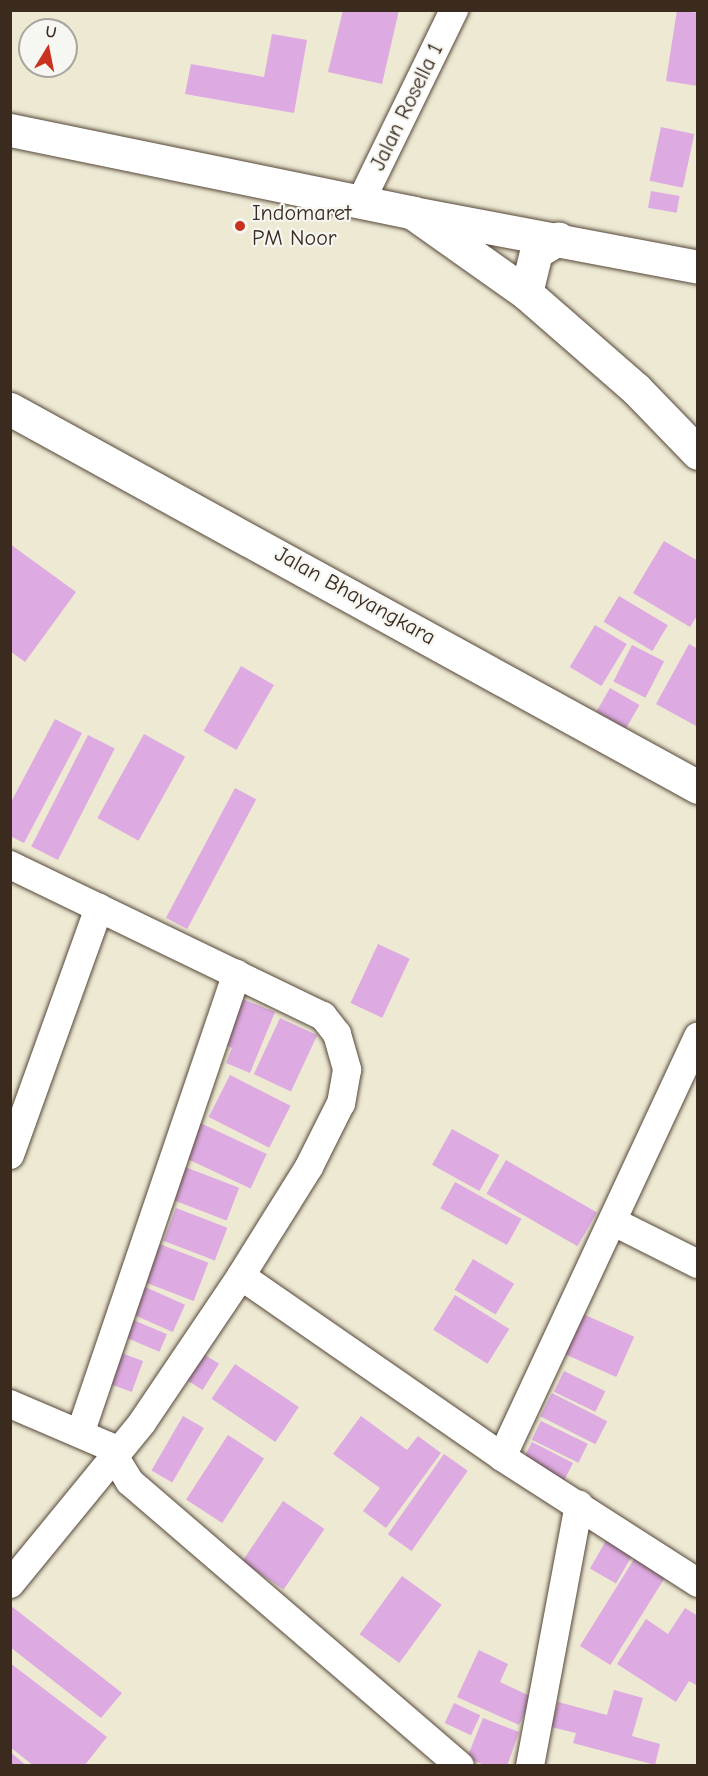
<!DOCTYPE html>
<style>
body{margin:0}
#map{position:relative;width:708px;height:1776px;overflow:hidden;background:#ede9d3;font-family:"Comic Neue",sans-serif}
div>[style]{position:absolute}
.building>*{inset:0;background:#ddaae2;transform-origin:0 0}
.roads{filter:drop-shadow(0 0 2px #564739) drop-shadow(0 0 2px #564739)}
.street>*{height:28px;margin:-14px;padding:0 14px;transform-origin:14px;border-radius:14px;background:#fff}
.secondary>*{height:33px;margin:-16.5px;padding:0 16.5px;transform-origin:16.5px;border-radius:16.5px;background:#fff}
.primary>*{height:33px;margin:-16.5px;padding:0 16.5px;transform-origin:16.5px;border-radius:16.5px;background:#fff}
.dots>*{width:16px;height:16px;translate:-50% -50%;box-sizing:border-box;border:3px solid #f6f6f2;border-radius:50%}
span{translate:-50% -50%;white-space:nowrap;text-align:center;line-height:1.15;-webkit-text-stroke:4.5px #f6f6f2;paint-order:stroke}
.street-label{font-size:22px;color:#3b2a1e}
.poi-label{font-size:22px;color:#3b2a1e}
.left{translate:0 -50%;text-align:left}
.frame{position:absolute;inset:0;border:12px solid #3b2a1e;pointer-events:none}
.north{position:absolute;left:18px;top:18px;width:60px;height:60px;box-sizing:border-box;background:#f6f6f2;border:2px solid #aba49d;border-radius:50%;rotate:10deg;font-size:16px;font-weight:700;line-height:24px;text-align:center;color:#3b2a1e}
.north::after{content:'';display:block;margin:auto;width:21px;height:27px;background:#c8321e;clip-path:polygon(50% 0,100% 100%,50% 72%,0 100%)}
</style>
<div id="map">
<div class="building">
<i style="clip-path:polygon(343px 10px,399px 10px,382px 84px,328px 72px)"></i>
<i style="clip-path:polygon(677px 10px,698px 13px,698px 86px,666px 81px)"></i>
<i style="clip-path:polygon(272px 34px,307px 40px,294px 113px,185px 94px,191px 64px,264px 77px)"></i>
<i style="left:661px;top:127px;width:34px;height:55px;rotate:12deg"></i>
<i style="left:651px;top:191px;width:29px;height:17px;rotate:10deg"></i>
<i style="clip-path:polygon(664px 541px,698px 561px,698px 614px,690px 627px,633px 593px)"></i>
<i style="clip-path:polygon(10px 544px,76px 592px,25px 662px,10px 651px)"></i>
<i style="left:619px;top:596px;width:57px;height:30px;rotate:31deg"></i>
<i style="left:595px;top:625px;width:37px;height:49px;rotate:31deg"></i>
<i style="clip-path:polygon(689px 644px,698px 649px,698px 727px,656px 704px)"></i>
<i style="left:632px;top:645px;width:36px;height:41px;rotate:27deg"></i>
<i style="left:241px;top:666px;width:38px;height:75px;rotate:30deg"></i>
<i style="left:610px;top:688px;width:34px;height:27px;rotate:30deg"></i>
<i style="clip-path:polygon(55px 719px,82px 733px,24px 843px,10px 836px,10px 804px)"></i>
<i style="left:144px;top:734px;width:47px;height:96px;rotate:29deg"></i>
<i style="left:88px;top:735px;width:30px;height:125px;rotate:27deg"></i>
<i style="left:235px;top:788px;width:24px;height:147px;rotate:28deg"></i>
<i style="left:378px;top:944px;width:35px;height:65px;rotate:25deg"></i>
<i style="clip-path:polygon(235px 996px,275px 1012px,250px 1073px,226px 1063px,232px 1048px,216px 1041px)"></i>
<i style="left:280px;top:1018px;width:41px;height:62px;rotate:25deg"></i>
<i style="left:230px;top:1075px;width:68px;height:47px;rotate:27deg"></i>
<i style="left:196px;top:1121px;width:78px;height:38px;rotate:25deg"></i>
<i style="left:452px;top:1129px;width:54px;height:41px;rotate:29deg"></i>
<i style="left:506px;top:1160px;width:105px;height:39px;rotate:30deg"></i>
<i style="left:185px;top:1167px;width:58px;height:35px;rotate:21deg"></i>
<i style="left:455px;top:1182px;width:76px;height:30px;rotate:29deg"></i>
<i style="left:176px;top:1208px;width:55px;height:35px;rotate:21deg"></i>
<i style="left:157px;top:1243px;width:55px;height:41px;rotate:21deg"></i>
<i style="left:473px;top:1259px;width:48px;height:36px;rotate:31deg"></i>
<i style="left:143px;top:1286px;width:46px;height:30px;rotate:24deg"></i>
<i style="left:455px;top:1295px;width:64px;height:41px;rotate:32deg"></i>
<i style="left:583px;top:1314px;width:56px;height:44px;rotate:24deg"></i>
<i style="left:131px;top:1319px;width:39px;height:19px;rotate:23deg"></i>
<i style="left:113px;top:1350px;width:32px;height:33px;rotate:20deg"></i>
<i style="left:197px;top:1350px;width:26px;height:31px;rotate:32deg"></i>
<i style="left:235px;top:1364px;width:77px;height:42px;rotate:34deg"></i>
<i style="left:564px;top:1371px;width:46px;height:23px;rotate:26deg"></i>
<i style="left:552px;top:1393px;width:62px;height:26px;rotate:27deg"></i>
<i style="left:183px;top:1416px;width:24px;height:63px;rotate:30deg"></i>
<i style="clip-path:polygon(361px 1416px,407px 1450px,418px 1436px,441px 1453px,386px 1528px,363px 1511px,380px 1488px,333px 1454px)"></i>
<i style="left:541px;top:1421px;width:52px;height:21px;rotate:26deg"></i>
<i style="left:228px;top:1435px;width:43px;height:77px;rotate:33deg"></i>
<i style="left:532px;top:1442px;width:46px;height:25px;rotate:27deg"></i>
<i style="left:444px;top:1454px;width:29px;height:98px;rotate:35deg"></i>
<i style="left:283px;top:1501px;width:50px;height:73px;rotate:34deg"></i>
<i style="left:607px;top:1539px;width:30px;height:34px;rotate:30deg"></i>
<i style="left:636px;top:1556px;width:36px;height:106px;rotate:32deg"></i>
<i style="left:402px;top:1576px;width:49px;height:72px;rotate:36deg"></i>
<i style="clip-path:polygon(10px 1605px,122px 1693px,101px 1718px,10px 1647px)"></i>
<i style="clip-path:polygon(685px 1608px,698px 1616px,698px 1686px,689px 1681px,676px 1702px,617px 1664px,646px 1619px,668px 1634px)"></i>
<i style="clip-path:polygon(479px 1650px,508px 1664px,500px 1682px,532px 1697px,519px 1725px,457px 1697px)"></i>
<i style="clip-path:polygon(10px 1663px,107px 1737px,84px 1766px,34px 1766px,10px 1747px)"></i>
<i style="clip-path:polygon(614px 1690px,643px 1698px,632px 1736px,660px 1744px,655px 1765px,573px 1743px,576px 1733px,551px 1727px,558px 1702px,607px 1715px)"></i>
<i style="left:454px;top:1703px;width:29px;height:22px;rotate:25deg"></i>
<i style="clip-path:polygon(483px 1718px,519px 1732px,507px 1766px,487px 1766px,467px 1758px)"></i>
<i style="clip-path:polygon(10px 1752px,27px 1766px,10px 1766px)"></i>
</div>
<div class="roads">
<div class="street">
<i style="left:360px;top:203px;width:215px;rotate:-64deg"></i>
<i style="left:10px;top:865px;width:348px;rotate:25.8deg"></i>
<i style="left:323px;top:1016px;width:23px;rotate:52deg"></i>
<i style="left:337px;top:1034px;width:37px;rotate:74deg"></i>
<i style="left:347px;top:1070px;width:34px;rotate:100deg"></i>
<i style="left:341px;top:1103px;width:72px;rotate:116.6deg"></i>
<i style="left:309px;top:1167px;width:128px;rotate:122deg"></i>
<i style="left:241px;top:1276px;width:177px;rotate:124deg"></i>
<i style="left:142px;top:1423px;width:208px;rotate:129.3deg"></i>
<i style="left:10px;top:1155px;width:263px;rotate:-70.2deg"></i>
<i style="left:614px;top:1222px;width:94px;rotate:26.6deg"></i>
<i style="left:241px;top:1276px;width:318px;rotate:34.7deg"></i>
<i style="left:502px;top:1457px;width:233px;rotate:32.7deg"></i>
<i style="left:10px;top:1404px;width:107px;rotate:23.2deg"></i>
<i style="left:108px;top:1446px;width:42px;rotate:58.6deg"></i>
<i style="left:130px;top:1482px;width:435px;rotate:40.7deg"></i>
<i style="left:81px;top:1431px;width:483px;rotate:-71.2deg"></i>
<i style="left:502px;top:1457px;width:464px;rotate:-65deg"></i>
<i style="left:530px;top:1766px;width:266px;rotate:-79.4deg"></i>
</div>
<div class="secondary">
<i style="left:413px;top:213px;width:138px;rotate:35.3deg"></i>
<i style="left:526px;top:293px;width:146px;rotate:41.1deg"></i>
<i style="left:636px;top:389px;width:89px;rotate:45.9deg"></i>
<i style="left:526px;top:293px;width:42px;rotate:-76.3deg"></i>
<i style="left:536px;top:252px;width:26px;rotate:-31deg"></i>
</div>
<div class="primary">
<i style="left:10px;top:130px;width:411px;rotate:11.6deg"></i>
<i style="left:413px;top:213px;width:290px;rotate:10.7deg"></i>
<i style="left:10px;top:409px;width:785px;rotate:28.79deg"></i>
</div>
</div>
<div class="dots">
<i style="left:240px;top:226px;background:#c8321e"></i>
</div>
<div class="street-label">
<span style="left:407px;top:107px;rotate:-64deg">Jalan Rosella 1</span>
<span style="left:355px;top:596px;rotate:29deg">Jalan Bhayangkara</span>
</div>
<div class="poi-label">
<span class="left" style="left:252px;top:226px">Indomaret<br>PM Noor</span>
</div>
<div class="frame"></div>
<div class="north">U</div>
</div>
